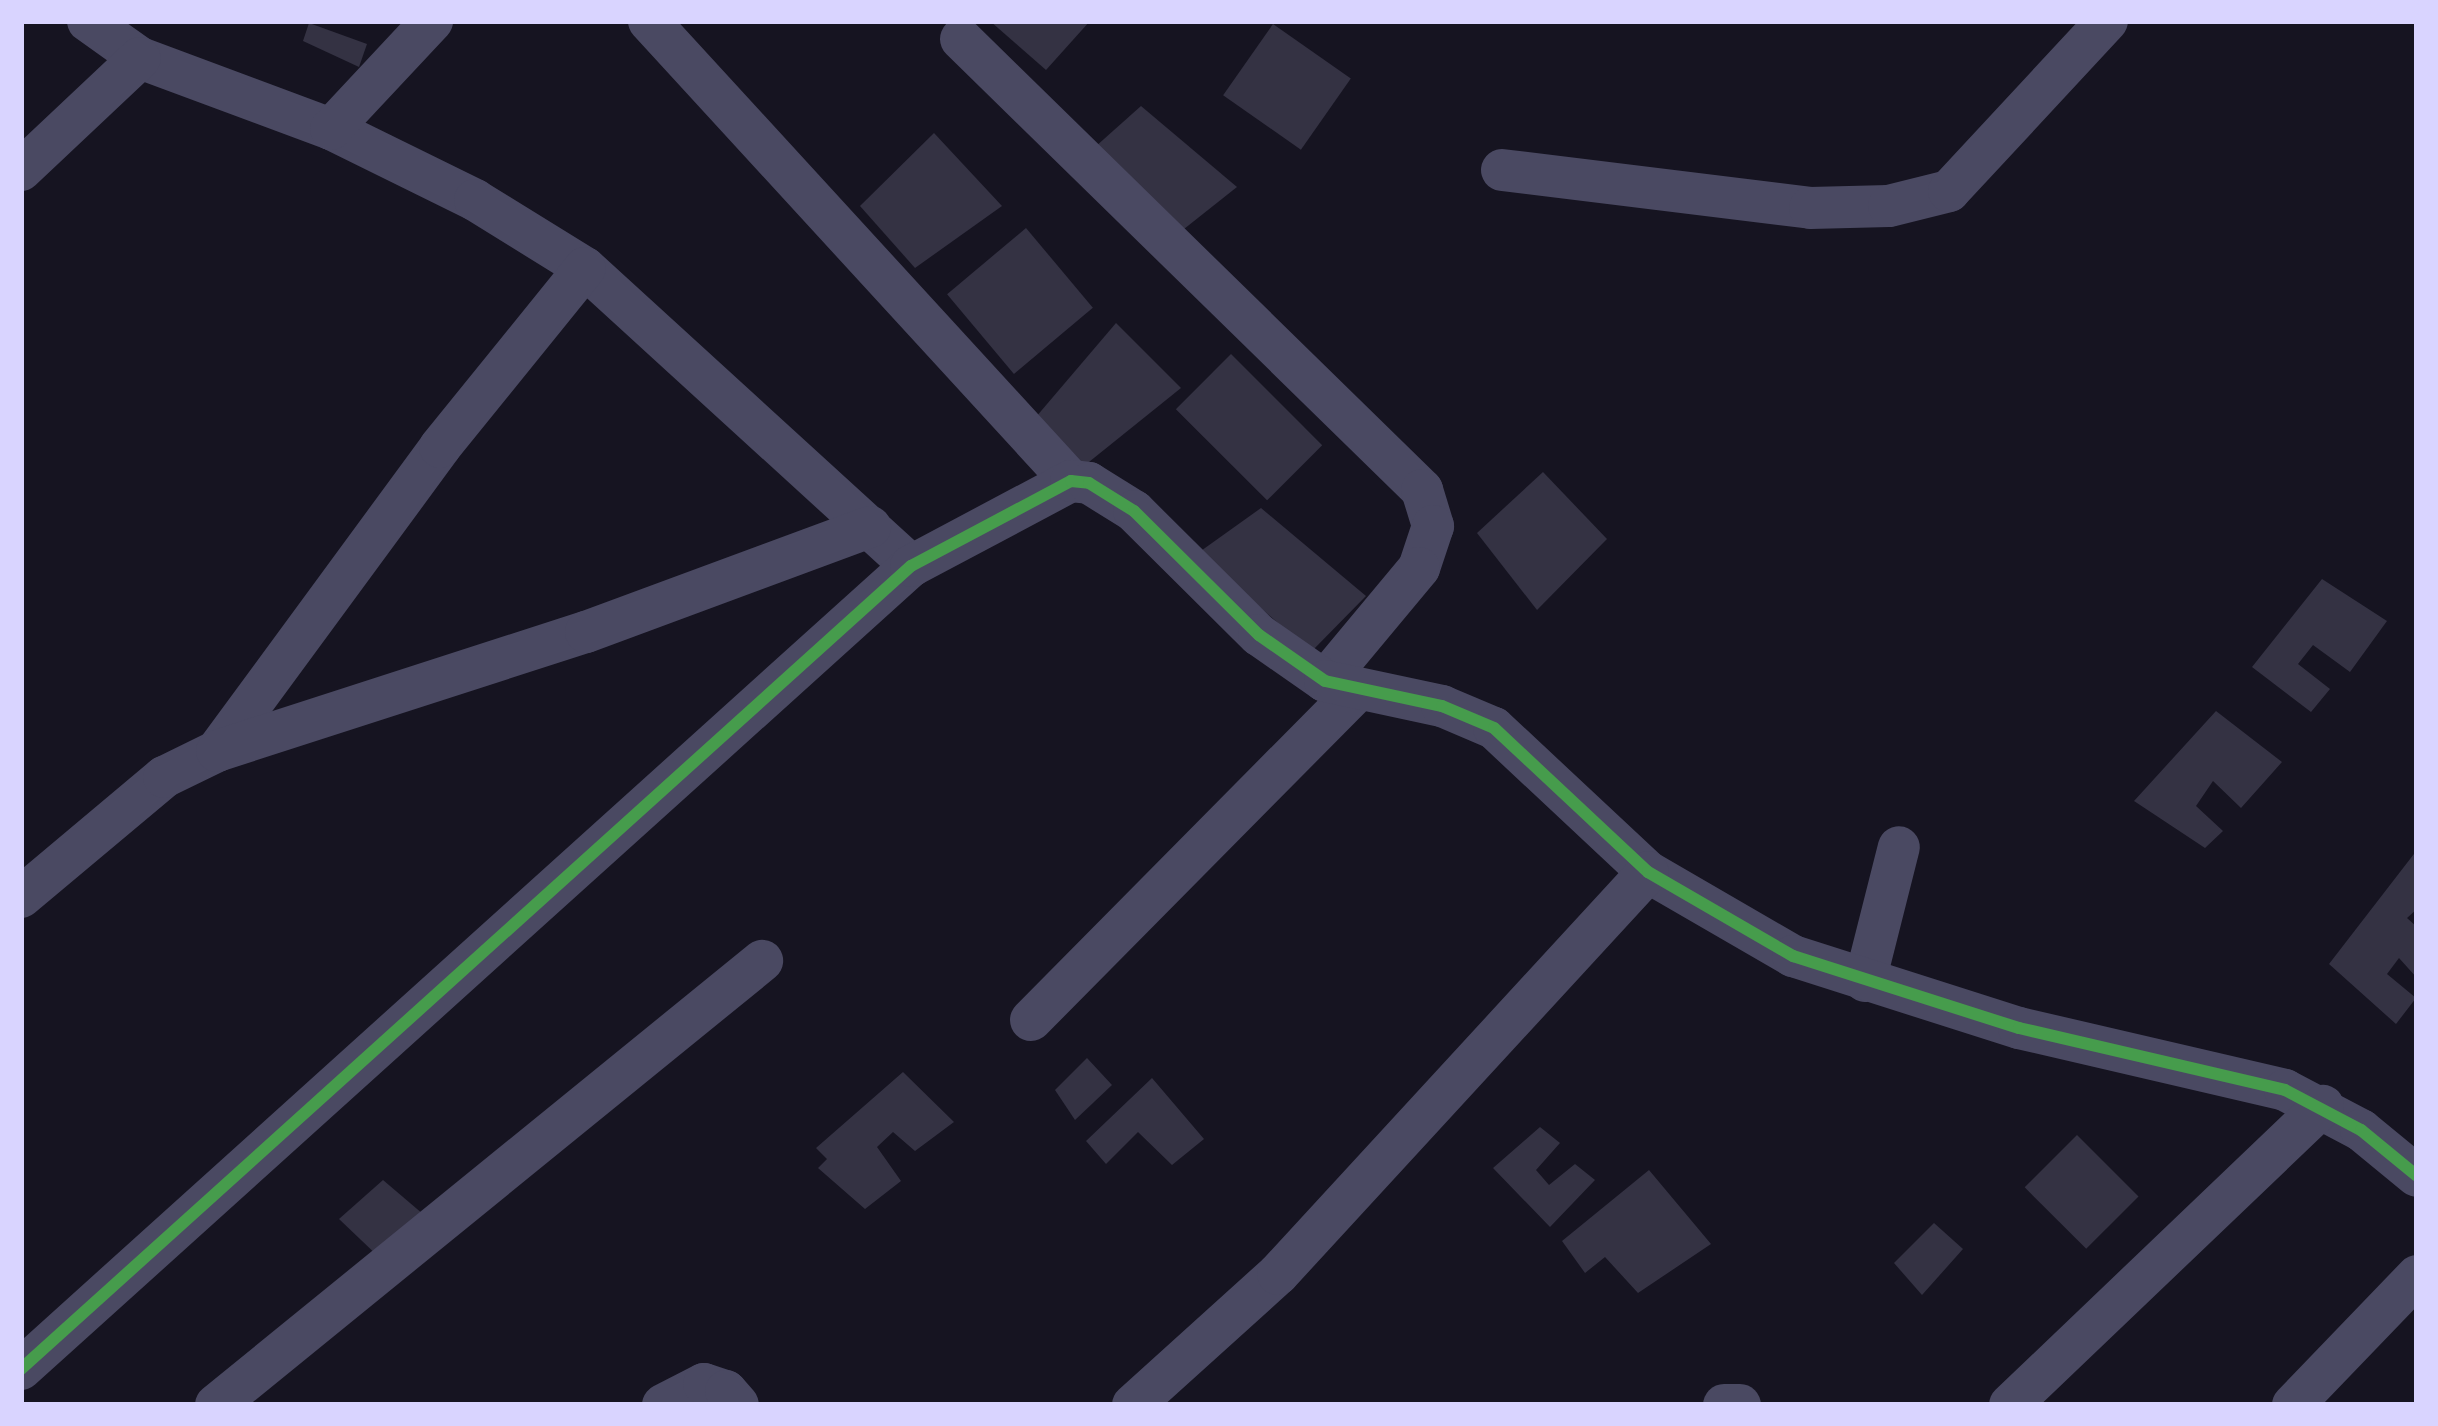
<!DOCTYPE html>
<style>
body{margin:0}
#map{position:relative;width:2438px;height:1426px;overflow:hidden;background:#161421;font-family:"Golos Text",sans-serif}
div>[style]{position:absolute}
.building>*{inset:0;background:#343243;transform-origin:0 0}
.street>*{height:42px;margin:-21px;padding:0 21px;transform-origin:21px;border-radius:21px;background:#4a4962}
.cycleway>*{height:12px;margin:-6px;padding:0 6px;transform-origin:6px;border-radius:6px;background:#469c4c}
span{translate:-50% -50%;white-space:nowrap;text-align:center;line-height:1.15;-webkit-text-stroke:12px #130f26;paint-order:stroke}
.frame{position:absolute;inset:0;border:24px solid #d9d4ff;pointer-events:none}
</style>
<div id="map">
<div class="building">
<i style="clip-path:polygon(990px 21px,1090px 21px,1046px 70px)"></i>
<i style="clip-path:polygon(309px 23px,367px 44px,359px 67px,303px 41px)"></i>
<i style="left:1273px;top:24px;width:95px;height:87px;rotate:35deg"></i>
<i style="clip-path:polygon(1141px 106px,1237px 187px,1184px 229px,1095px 147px)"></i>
<i style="clip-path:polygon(934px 133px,1002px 206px,915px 268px,860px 206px)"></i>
<i style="left:1026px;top:228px;width:104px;height:103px;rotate:50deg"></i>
<i style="clip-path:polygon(1116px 323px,1181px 388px,1079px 470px,1030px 424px)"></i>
<i style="left:1231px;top:354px;width:129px;height:78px;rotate:45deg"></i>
<i style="clip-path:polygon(1543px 472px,1607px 539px,1537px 610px,1477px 533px)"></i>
<i style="clip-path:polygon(1261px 508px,1366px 596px,1311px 652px,1198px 553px)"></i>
<i style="clip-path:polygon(2322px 579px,2387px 621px,2350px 672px,2313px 645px,2298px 664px,2330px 689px,2311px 712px,2252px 667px)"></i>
<i style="clip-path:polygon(2216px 711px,2282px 762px,2241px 808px,2213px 781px,2196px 806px,2223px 831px,2205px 848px,2134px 801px)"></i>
<i style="clip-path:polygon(2417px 850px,2417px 909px,2407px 918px,2417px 927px,2417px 978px,2399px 958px,2387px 974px,2416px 998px,2396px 1024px,2329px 964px)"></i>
<i style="clip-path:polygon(1087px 1058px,1112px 1085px,1075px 1120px,1055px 1090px)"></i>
<i style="clip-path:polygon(903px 1072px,954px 1122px,915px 1151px,893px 1132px,877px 1147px,901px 1181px,865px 1209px,818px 1168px,827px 1159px,816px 1148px)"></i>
<i style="clip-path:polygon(1152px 1078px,1204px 1139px,1172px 1165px,1138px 1132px,1106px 1164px,1086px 1141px)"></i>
<i style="clip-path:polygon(1540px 1127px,1560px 1143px,1536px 1170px,1549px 1185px,1575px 1164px,1595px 1180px,1550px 1227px,1493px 1168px)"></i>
<i style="left:2077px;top:1135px;width:87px;height:74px;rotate:45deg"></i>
<i style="clip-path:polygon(1649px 1170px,1711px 1244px,1638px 1293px,1605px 1257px,1585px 1273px,1562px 1241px)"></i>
<i style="clip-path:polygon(383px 1180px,430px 1220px,382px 1260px,339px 1219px)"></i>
<i style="clip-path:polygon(1934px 1223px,1963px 1249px,1922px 1295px,1894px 1263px)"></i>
</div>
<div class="street">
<i style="left:88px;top:21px;width:64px;rotate:35.4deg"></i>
<i style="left:140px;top:58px;width:204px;rotate:20.4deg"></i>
<i style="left:331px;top:129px;width:161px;rotate:26.2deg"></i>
<i style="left:475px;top:200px;width:129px;rotate:31.7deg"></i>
<i style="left:585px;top:268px;width:442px;rotate:42.4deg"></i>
<i style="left:649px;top:21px;width:624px;rotate:47.47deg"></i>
<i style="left:961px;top:39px;width:645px;rotate:44.37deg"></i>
<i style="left:1422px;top:490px;width:38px;rotate:73deg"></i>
<i style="left:1433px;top:526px;width:44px;rotate:108.4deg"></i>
<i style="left:1419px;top:568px;width:147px;rotate:129.8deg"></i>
<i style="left:331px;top:129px;width:148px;rotate:-46.9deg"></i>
<i style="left:21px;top:170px;width:163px;rotate:-43.3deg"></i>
<i style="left:1502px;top:170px;width:310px;rotate:7deg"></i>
<i style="left:1810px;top:208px;width:79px;rotate:-1.5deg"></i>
<i style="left:1889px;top:206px;width:62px;rotate:-14deg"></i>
<i style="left:1949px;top:191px;width:232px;rotate:-47.1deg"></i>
<i style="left:217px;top:751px;width:377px;rotate:-53.7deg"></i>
<i style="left:440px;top:447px;width:230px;rotate:-51deg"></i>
<i style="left:21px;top:897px;width:187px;rotate:-40deg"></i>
<i style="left:164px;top:777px;width:59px;rotate:-26.1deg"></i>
<i style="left:217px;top:751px;width:388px;rotate:-17.9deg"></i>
<i style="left:586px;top:632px;width:303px;rotate:-20.3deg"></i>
<i style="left:1865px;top:981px;width:138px;rotate:-75.8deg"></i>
<i style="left:1031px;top:1020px;width:463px;rotate:-45.3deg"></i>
<i style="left:21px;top:1369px;width:1199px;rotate:-42.06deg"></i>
<i style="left:911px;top:566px;width:181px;rotate:-28deg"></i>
<i style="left:1071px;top:481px;width:18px;rotate:6deg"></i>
<i style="left:1089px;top:483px;width:53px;rotate:31.9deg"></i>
<i style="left:1134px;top:511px;width:176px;rotate:44.8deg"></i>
<i style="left:1259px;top:635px;width:80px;rotate:34.9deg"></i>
<i style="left:1325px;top:681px;width:120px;rotate:12.1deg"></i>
<i style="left:1442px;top:706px;width:56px;rotate:22.9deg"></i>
<i style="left:1494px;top:728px;width:211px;rotate:43.1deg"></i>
<i style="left:1648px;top:872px;width:168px;rotate:30.1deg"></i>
<i style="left:1793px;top:956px;width:237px;rotate:17.7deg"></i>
<i style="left:2019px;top:1028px;width:273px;rotate:13.1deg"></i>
<i style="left:2285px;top:1090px;width:86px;rotate:27.8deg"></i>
<i style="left:2361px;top:1130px;width:72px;rotate:39.4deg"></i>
<i style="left:216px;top:1405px;width:704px;rotate:-39.12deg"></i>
<i style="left:663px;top:1405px;width:46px;rotate:-27.1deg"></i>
<i style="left:704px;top:1384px;width:23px;rotate:18deg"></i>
<i style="left:726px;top:1391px;width:18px;rotate:49deg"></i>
<i style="left:1133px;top:1405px;width:195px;rotate:-42.1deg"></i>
<i style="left:1278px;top:1274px;width:546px;rotate:-47.37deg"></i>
<i style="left:1724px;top:1405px;width:16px"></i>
<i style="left:2010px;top:1405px;width:433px;rotate:-43.7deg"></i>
<i style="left:2293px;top:1405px;width:179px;rotate:-46.1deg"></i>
</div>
<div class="cycleway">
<i style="left:21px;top:1369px;width:1199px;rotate:-42.06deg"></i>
<i style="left:911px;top:566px;width:181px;rotate:-28deg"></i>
<i style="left:1071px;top:481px;width:18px;rotate:6deg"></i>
<i style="left:1089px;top:483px;width:53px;rotate:31.9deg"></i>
<i style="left:1134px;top:511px;width:176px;rotate:44.8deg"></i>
<i style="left:1259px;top:635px;width:80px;rotate:34.9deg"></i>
<i style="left:1325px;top:681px;width:120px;rotate:12.1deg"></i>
<i style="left:1442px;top:706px;width:56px;rotate:22.9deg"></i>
<i style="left:1494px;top:728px;width:211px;rotate:43.1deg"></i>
<i style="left:1648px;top:872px;width:168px;rotate:30.1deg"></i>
<i style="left:1793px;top:956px;width:237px;rotate:17.7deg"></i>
<i style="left:2019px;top:1028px;width:273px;rotate:13.1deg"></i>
<i style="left:2285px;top:1090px;width:86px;rotate:27.8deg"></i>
<i style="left:2361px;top:1130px;width:72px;rotate:39.4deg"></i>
</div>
<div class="frame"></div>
</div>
